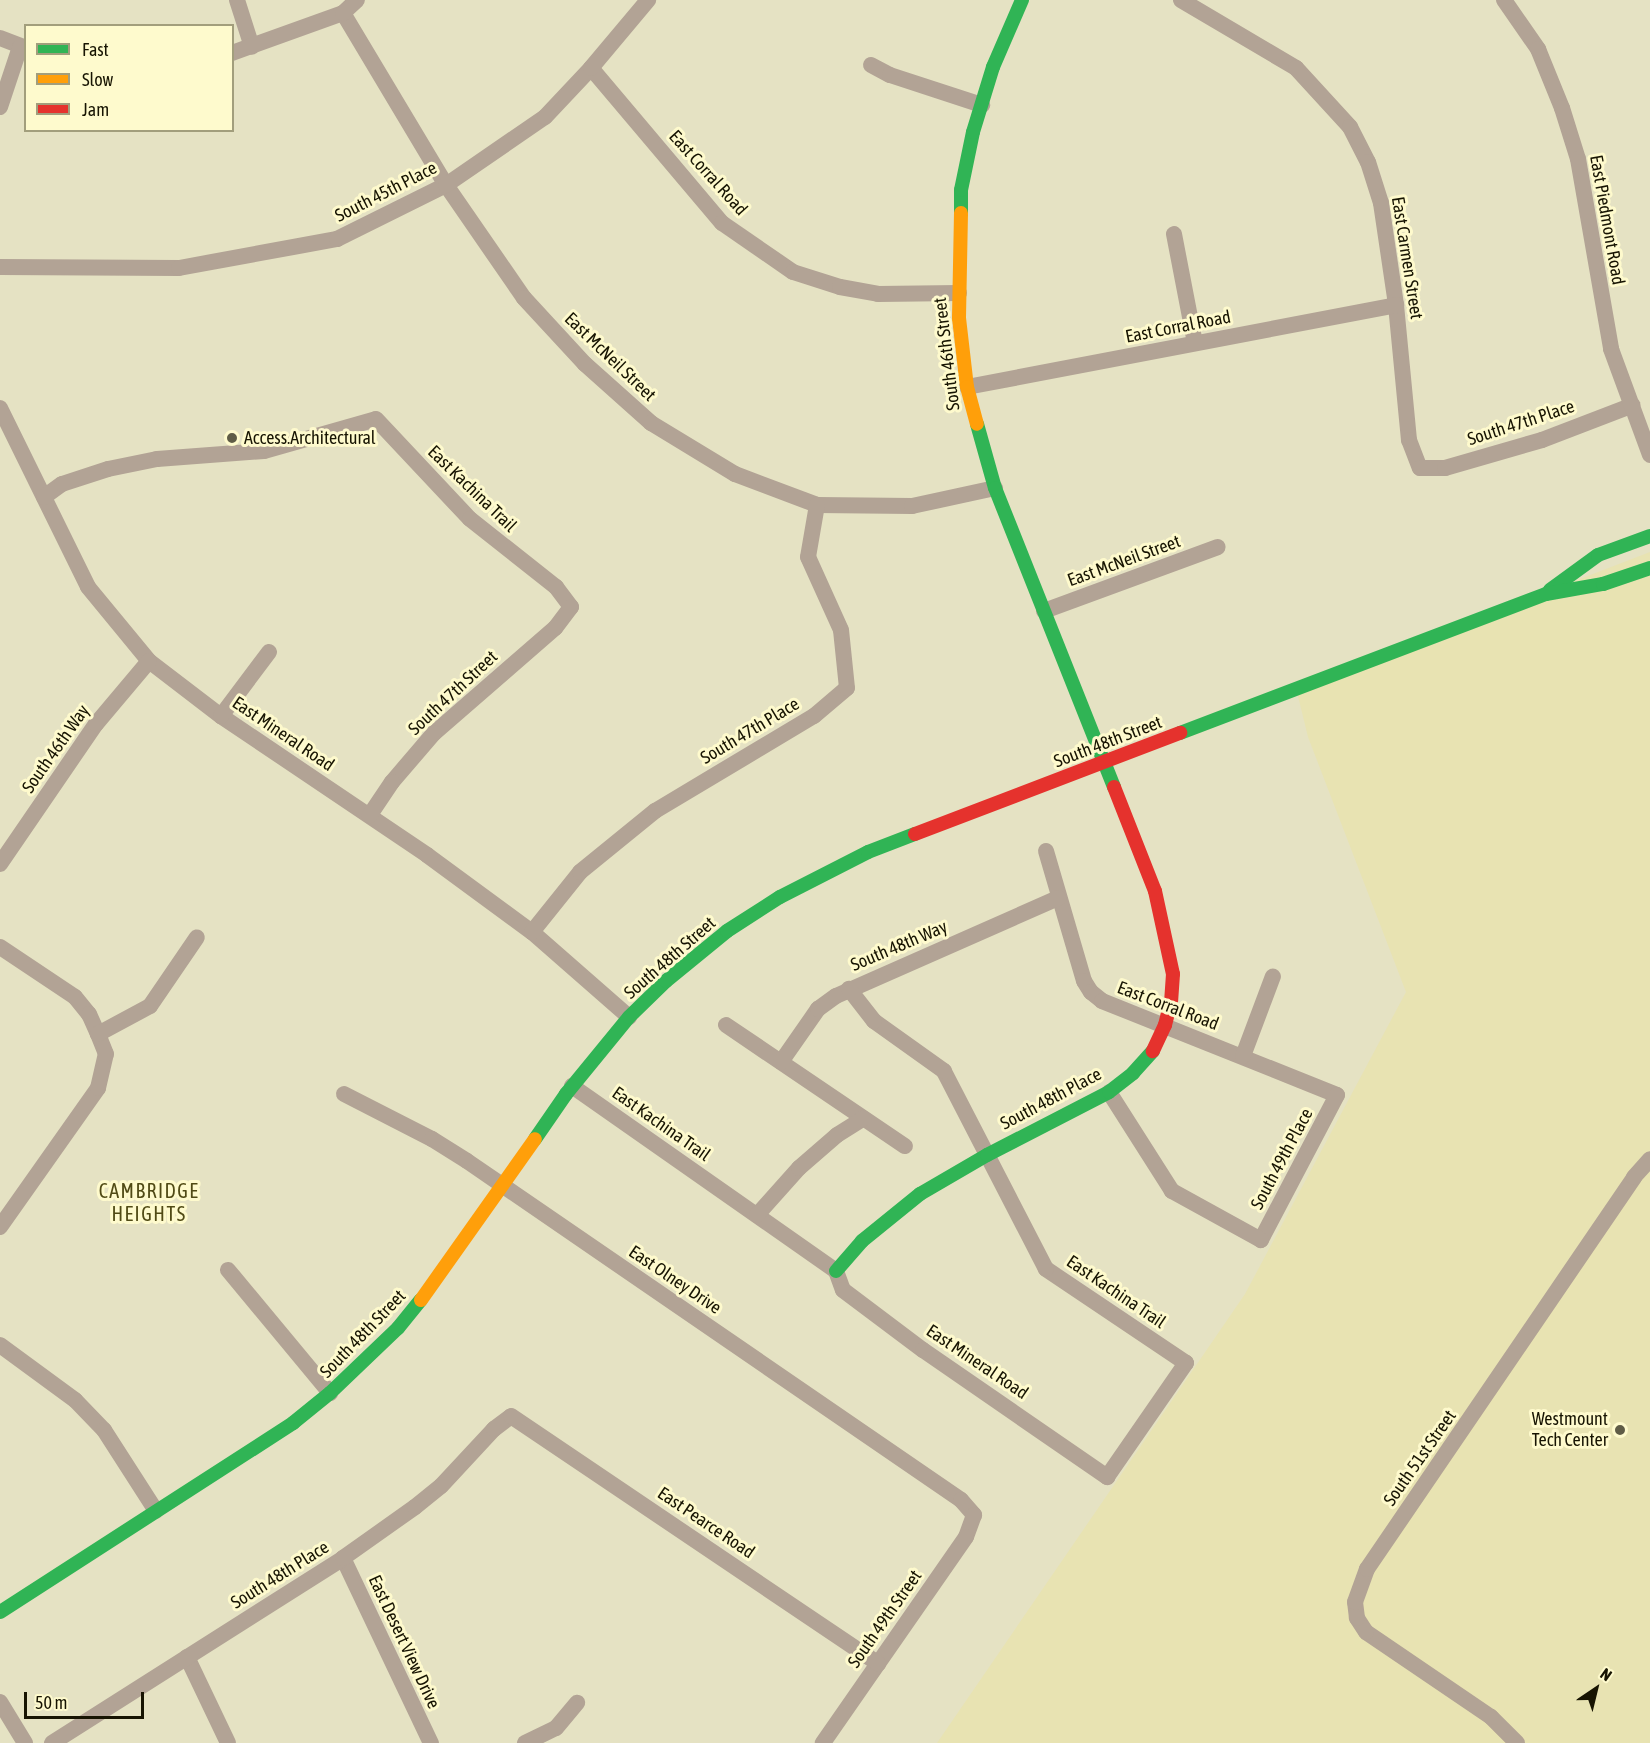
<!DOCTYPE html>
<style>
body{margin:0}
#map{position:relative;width:1650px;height:1743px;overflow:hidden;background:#e5e2c3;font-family:"Asap Condensed",sans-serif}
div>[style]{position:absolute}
.built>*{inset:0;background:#e8e3b2}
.street>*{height:16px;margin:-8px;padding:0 8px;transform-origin:8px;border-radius:8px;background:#b2a395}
.fast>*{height:14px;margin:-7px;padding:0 7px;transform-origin:7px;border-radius:7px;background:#30b455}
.slow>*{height:14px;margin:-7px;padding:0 7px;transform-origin:7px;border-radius:7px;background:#ff9f0a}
.jam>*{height:14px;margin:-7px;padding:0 7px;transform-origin:7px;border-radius:7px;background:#e5322d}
.dots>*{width:16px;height:16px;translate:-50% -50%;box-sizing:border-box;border:3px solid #fefacd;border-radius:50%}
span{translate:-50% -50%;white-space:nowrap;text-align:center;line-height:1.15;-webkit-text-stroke:6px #fefacd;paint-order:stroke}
.street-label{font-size:18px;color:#171402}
.poi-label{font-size:18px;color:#171402}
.left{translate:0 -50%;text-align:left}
.right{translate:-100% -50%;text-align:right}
.neighbourhood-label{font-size:20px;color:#504a15;letter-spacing:1.5px}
.legend{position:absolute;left:24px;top:24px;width:210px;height:108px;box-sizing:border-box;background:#fefacd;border:2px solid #a29e7c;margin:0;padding:8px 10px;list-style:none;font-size:18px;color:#171402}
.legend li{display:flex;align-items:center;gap:12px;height:30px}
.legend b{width:30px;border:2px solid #a29e7c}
.north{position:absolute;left:1566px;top:1659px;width:60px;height:60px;-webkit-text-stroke:4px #fefacd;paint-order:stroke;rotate:35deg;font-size:16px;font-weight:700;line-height:24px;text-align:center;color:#171402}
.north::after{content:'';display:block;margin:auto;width:21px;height:27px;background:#171402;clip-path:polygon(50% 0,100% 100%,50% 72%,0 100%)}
.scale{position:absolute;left:24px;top:1692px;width:120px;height:27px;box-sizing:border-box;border:3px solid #171402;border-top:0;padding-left:8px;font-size:18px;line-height:21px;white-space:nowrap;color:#171402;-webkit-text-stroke:4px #fefacd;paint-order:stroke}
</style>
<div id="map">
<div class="built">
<i style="clip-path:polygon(1650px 552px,1650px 1743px,937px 1743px,1245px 1294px,1406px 992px,1308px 737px,1296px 688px)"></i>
</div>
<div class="street">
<i style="left:237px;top:0;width:49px;rotate:72.3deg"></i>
<i style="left:1181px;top:0;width:134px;rotate:30.6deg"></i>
<i style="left:1296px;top:68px;width:80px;rotate:47.5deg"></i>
<i style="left:1350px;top:127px;width:39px;rotate:63deg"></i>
<i style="left:1368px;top:162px;width:43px;rotate:72.4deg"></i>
<i style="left:1381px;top:203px;width:103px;rotate:81.6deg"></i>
<i style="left:1396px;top:305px;width:136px;rotate:84.5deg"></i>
<i style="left:1409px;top:440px;width:30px;rotate:69deg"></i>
<i style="left:1420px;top:468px;width:25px"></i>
<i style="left:1445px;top:468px;width:101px;rotate:-16.1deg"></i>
<i style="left:1542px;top:440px;width:97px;rotate:-21deg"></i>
<i style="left:1504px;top:0;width:60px;rotate:55.2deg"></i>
<i style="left:1538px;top:49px;width:64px;rotate:67.9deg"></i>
<i style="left:1562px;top:108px;width:53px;rotate:72.6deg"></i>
<i style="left:1578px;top:159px;width:193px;rotate:80.1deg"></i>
<i style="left:1611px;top:349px;width:113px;rotate:69.8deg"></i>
<i style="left:343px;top:13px;width:200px;rotate:59.1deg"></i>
<i style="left:446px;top:185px;width:137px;rotate:55.4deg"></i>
<i style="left:524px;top:298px;width:90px;rotate:47.3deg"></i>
<i style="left:585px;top:364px;width:89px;rotate:41.8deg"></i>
<i style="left:651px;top:423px;width:98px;rotate:31.3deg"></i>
<i style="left:735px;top:474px;width:88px;rotate:20.7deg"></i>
<i style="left:817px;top:505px;width:95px;rotate:0.6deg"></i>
<i style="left:912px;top:506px;width:85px;rotate:-12.2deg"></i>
<i style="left:0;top:38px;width:28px;rotate:21deg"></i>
<i style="left:232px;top:53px;width:118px;rotate:-19.8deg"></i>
<i style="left:343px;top:13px;width:19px;rotate:-43deg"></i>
<i style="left:871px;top:65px;width:21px;rotate:28deg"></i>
<i style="left:890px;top:75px;width:97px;rotate:18.1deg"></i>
<i style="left:591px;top:68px;width:203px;rotate:49.8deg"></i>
<i style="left:722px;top:223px;width:86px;rotate:34.6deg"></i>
<i style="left:793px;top:272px;width:49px;rotate:17.7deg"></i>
<i style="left:840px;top:287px;width:39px;rotate:10deg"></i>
<i style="left:878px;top:294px;width:81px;rotate:-0.7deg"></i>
<i style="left:0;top:107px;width:63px;rotate:-71.6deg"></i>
<i style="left:1174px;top:234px;width:111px;rotate:79.1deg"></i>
<i style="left:0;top:267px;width:179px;rotate:0.3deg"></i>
<i style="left:179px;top:268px;width:161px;rotate:-10.4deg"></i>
<i style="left:337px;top:239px;width:122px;rotate:-26.4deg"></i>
<i style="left:446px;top:185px;width:120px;rotate:-34.5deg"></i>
<i style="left:545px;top:117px;width:67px;rotate:-46.8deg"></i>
<i style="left:591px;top:68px;width:89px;rotate:-50deg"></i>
<i style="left:967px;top:387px;width:437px;rotate:-10.8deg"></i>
<i style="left:0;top:408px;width:199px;rotate:63.8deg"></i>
<i style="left:88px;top:587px;width:96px;rotate:50.5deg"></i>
<i style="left:149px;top:661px;width:91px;rotate:37.4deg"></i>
<i style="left:221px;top:716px;width:249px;rotate:34deg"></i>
<i style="left:427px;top:855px;width:130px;rotate:36.3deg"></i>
<i style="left:532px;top:932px;width:129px;rotate:41.2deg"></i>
<i style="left:44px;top:497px;width:22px;rotate:-36deg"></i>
<i style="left:62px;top:484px;width:48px;rotate:-18.1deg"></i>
<i style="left:108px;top:469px;width:50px;rotate:-11.5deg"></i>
<i style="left:157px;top:459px;width:107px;rotate:-4.3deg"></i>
<i style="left:264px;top:451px;width:116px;rotate:-15.9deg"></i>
<i style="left:376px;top:419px;width:137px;rotate:46.8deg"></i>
<i style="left:470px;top:519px;width:110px;rotate:38.3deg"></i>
<i style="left:556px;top:587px;width:25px;rotate:53deg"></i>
<i style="left:571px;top:607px;width:26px;rotate:127deg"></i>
<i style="left:555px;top:628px;width:160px;rotate:139deg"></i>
<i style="left:434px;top:733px;width:65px;rotate:130.6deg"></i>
<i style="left:392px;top:782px;width:40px;rotate:124deg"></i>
<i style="left:1044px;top:611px;width:185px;rotate:-20.2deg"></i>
<i style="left:221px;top:716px;width:80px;rotate:-53.1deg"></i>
<i style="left:1046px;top:851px;width:135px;rotate:73.7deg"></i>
<i style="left:1084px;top:981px;width:13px;rotate:58deg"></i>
<i style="left:1091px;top:992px;width:14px;rotate:39deg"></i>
<i style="left:1102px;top:1001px;width:253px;rotate:21.8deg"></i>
<i style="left:1337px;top:1095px;width:164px;rotate:117.7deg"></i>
<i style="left:1261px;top:1240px;width:102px;rotate:-151.2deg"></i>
<i style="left:1172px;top:1191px;width:117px;rotate:-122.5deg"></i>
<i style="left:0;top:864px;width:170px;rotate:-55.6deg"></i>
<i style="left:96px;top:724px;width:82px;rotate:-49.9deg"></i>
<i style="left:532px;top:932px;width:77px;rotate:-51.3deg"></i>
<i style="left:580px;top:872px;width:97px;rotate:-39.1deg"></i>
<i style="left:655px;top:811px;width:185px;rotate:-30.9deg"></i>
<i style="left:814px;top:716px;width:43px;rotate:-40.3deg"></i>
<i style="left:847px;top:688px;width:58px;rotate:-95.9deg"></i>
<i style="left:841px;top:630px;width:80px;rotate:-114.3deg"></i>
<i style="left:808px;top:557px;width:53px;rotate:-80.2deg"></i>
<i style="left:0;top:947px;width:90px;rotate:33.7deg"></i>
<i style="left:75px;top:997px;width:22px;rotate:51deg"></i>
<i style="left:89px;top:1014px;width:22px;rotate:66deg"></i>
<i style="left:726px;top:1025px;width:216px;rotate:34.1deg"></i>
<i style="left:1243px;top:1056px;width:85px;rotate:-69.4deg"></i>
<i style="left:781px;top:1062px;width:65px;rotate:-55.1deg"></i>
<i style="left:818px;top:1009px;width:22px;rotate:-36deg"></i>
<i style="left:836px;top:996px;width:243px;rotate:-23.8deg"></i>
<i style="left:572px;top:1086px;width:322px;rotate:35deg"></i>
<i style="left:836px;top:1271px;width:20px;rotate:70deg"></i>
<i style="left:843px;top:1290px;width:100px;rotate:36.9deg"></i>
<i style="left:923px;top:1350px;width:224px;rotate:34.6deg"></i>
<i style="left:1107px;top:1477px;width:139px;rotate:-55.3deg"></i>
<i style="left:1186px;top:1363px;width:169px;rotate:-146.1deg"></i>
<i style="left:1046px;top:1269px;width:223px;rotate:-117.3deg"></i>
<i style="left:944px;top:1071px;width:86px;rotate:-144.5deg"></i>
<i style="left:874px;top:1021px;width:41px;rotate:-128deg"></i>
<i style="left:344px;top:1094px;width:99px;rotate:27.1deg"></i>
<i style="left:432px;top:1139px;width:41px;rotate:32.2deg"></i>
<i style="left:467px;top:1161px;width:599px;rotate:34.46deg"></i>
<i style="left:961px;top:1500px;width:20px;rotate:49deg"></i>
<i style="left:974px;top:1515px;width:23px;rotate:110deg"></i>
<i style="left:966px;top:1537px;width:251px;rotate:124.8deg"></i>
<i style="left:757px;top:1215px;width:63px;rotate:-48.2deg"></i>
<i style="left:799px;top:1168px;width:50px;rotate:-41deg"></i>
<i style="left:837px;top:1135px;width:31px;rotate:-32deg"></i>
<i style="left:0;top:1227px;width:170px;rotate:-54.8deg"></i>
<i style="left:98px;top:1088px;width:35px;rotate:-77deg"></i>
<i style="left:106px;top:1054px;width:22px;rotate:-112deg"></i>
<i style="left:98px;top:1034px;width:59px;rotate:-28.3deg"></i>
<i style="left:150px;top:1006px;width:83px;rotate:-55.7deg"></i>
<i style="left:228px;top:1270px;width:160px;rotate:50.3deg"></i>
<i style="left:0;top:1345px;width:93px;rotate:36.3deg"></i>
<i style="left:75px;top:1400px;width:42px;rotate:46deg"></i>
<i style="left:104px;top:1430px;width:96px;rotate:57.3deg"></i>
<i style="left:343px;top:1558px;width:205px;rotate:64.6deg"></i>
<i style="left:187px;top:1657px;width:95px;rotate:64.5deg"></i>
<i style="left:0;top:1702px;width:48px;rotate:58.6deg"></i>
<i style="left:52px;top:1743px;width:345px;rotate:-32.4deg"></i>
<i style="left:343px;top:1558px;width:88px;rotate:-35.3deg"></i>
<i style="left:415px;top:1507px;width:33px;rotate:-39deg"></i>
<i style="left:441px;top:1486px;width:78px;rotate:-47.1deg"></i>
<i style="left:494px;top:1429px;width:21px;rotate:-37deg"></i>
<i style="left:511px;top:1416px;width:443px;rotate:34deg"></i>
<i style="left:525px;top:1743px;width:34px;rotate:-26deg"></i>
<i style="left:556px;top:1728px;width:33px;rotate:-50deg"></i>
<i style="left:1517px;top:1743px;width:37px;rotate:-135deg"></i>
<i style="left:1491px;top:1717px;width:151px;rotate:-145.8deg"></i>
<i style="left:1366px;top:1632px;width:17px;rotate:-123deg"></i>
<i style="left:1357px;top:1618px;width:16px;rotate:-97deg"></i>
<i style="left:1355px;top:1602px;width:35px;rotate:-70deg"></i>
<i style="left:1367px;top:1569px;width:474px;rotate:-55.7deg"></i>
<i style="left:1634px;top:1177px;width:24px;rotate:-48deg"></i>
</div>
<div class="fast">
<i style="left:961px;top:213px;width:23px;rotate:-90deg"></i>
<i style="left:961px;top:190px;width:59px;rotate:-78.3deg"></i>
<i style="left:973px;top:132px;width:68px;rotate:-72.9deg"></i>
<i style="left:993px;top:67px;width:73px;rotate:-66.6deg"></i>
<i style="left:977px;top:424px;width:66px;rotate:74.3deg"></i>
<i style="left:995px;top:488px;width:322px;rotate:68.3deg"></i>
<i style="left:1550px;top:590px;width:59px;rotate:-36.1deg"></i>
<i style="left:1598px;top:555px;width:55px;rotate:-20.1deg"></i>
<i style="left:1180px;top:733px;width:392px;rotate:-20.8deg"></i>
<i style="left:1546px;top:594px;width:58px;rotate:-10deg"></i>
<i style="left:1603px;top:584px;width:50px;rotate:-18.8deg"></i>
<i style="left:535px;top:1139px;width:55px;rotate:-55.4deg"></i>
<i style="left:566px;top:1094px;width:99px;rotate:-50.7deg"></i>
<i style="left:629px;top:1017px;width:52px;rotate:-44.2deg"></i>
<i style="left:666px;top:981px;width:79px;rotate:-39.3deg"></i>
<i style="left:727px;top:931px;width:63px;rotate:-32.7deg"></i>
<i style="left:780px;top:897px;width:99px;rotate:-27.1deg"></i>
<i style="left:868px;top:852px;width:50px;rotate:-21deg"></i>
<i style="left:836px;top:1271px;width:40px;rotate:-49deg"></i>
<i style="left:862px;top:1241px;width:75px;rotate:-39deg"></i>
<i style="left:920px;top:1194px;width:78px;rotate:-30.2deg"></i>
<i style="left:987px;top:1155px;width:137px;rotate:-27.3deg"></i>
<i style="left:1109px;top:1092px;width:31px;rotate:-38deg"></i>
<i style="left:1133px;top:1073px;width:30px;rotate:-48deg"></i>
<i style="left:0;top:1612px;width:349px;rotate:-32.8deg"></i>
<i style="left:293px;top:1423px;width:48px;rotate:-39deg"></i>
<i style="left:330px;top:1393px;width:94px;rotate:-43.7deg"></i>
<i style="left:398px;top:1328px;width:36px;rotate:-51deg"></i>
</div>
<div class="slow">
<i style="left:961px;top:213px;width:105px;rotate:91.1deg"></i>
<i style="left:959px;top:318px;width:69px;rotate:83.4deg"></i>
<i style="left:967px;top:387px;width:38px;rotate:75deg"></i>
<i style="left:421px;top:1300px;width:197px;rotate:-54.7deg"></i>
</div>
<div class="jam">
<i style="left:1114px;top:787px;width:112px;rotate:68.5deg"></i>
<i style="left:1155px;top:891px;width:85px;rotate:77.8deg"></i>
<i style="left:1173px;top:974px;width:27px;rotate:94deg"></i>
<i style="left:1171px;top:1001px;width:25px;rotate:104deg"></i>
<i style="left:1165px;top:1025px;width:29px;rotate:115deg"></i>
<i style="left:915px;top:834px;width:284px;rotate:-20.9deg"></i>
</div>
<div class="dots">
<i style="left:232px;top:438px;background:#5f5c46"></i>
<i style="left:1620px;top:1430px;background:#5f5c46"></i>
</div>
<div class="street-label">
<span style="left:708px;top:173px;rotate:48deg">East Corral Road</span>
<span style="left:386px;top:192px;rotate:-27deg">South 45th Place</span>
<span style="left:1607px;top:220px;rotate:80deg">East Piedmont Road</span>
<span style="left:1407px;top:258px;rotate:81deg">East Carmen Street</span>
<span style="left:1178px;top:327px;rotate:-11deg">East Corral Road</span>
<span style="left:947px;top:354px;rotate:-97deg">South 46th Street</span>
<span style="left:610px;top:357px;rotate:44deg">East McNeil Street</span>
<span style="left:1521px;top:423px;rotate:-18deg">South 47th Place</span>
<span style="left:472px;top:489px;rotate:44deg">East Kachina Trail</span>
<span style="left:1124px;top:561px;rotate:-20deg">East McNeil Street</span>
<span style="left:453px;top:693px;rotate:-43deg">South 47th Street</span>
<span style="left:750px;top:731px;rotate:-31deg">South 47th Place</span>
<span style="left:283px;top:734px;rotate:34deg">East Mineral Road</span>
<span style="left:1108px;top:742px;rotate:-21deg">South 48th Street</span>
<span style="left:56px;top:749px;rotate:-55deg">South 46th Way</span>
<span style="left:899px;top:946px;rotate:-23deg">South 48th Way</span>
<span style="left:670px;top:958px;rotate:-41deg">South 48th Street</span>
<span style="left:1168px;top:1006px;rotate:21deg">East Corral Road</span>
<span style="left:1051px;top:1099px;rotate:-28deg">South 48th Place</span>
<span style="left:661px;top:1124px;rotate:35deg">East Kachina Trail</span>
<span style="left:1282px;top:1159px;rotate:-62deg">South 49th Place</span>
<span style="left:675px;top:1280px;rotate:34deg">East Olney Drive</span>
<span style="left:1116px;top:1292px;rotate:34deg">East Kachina Trail</span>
<span style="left:363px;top:1334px;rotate:-46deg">South 48th Street</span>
<span style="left:977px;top:1362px;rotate:34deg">East Mineral Road</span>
<span style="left:1420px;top:1458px;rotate:-55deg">South 51st Street</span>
<span style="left:706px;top:1523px;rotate:34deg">East Pearce Road</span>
<span style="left:280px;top:1575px;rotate:-32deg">South 48th Place</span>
<span style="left:885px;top:1619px;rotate:-55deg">South 49th Street</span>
<span style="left:404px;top:1642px;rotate:65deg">East Desert View Drive</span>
</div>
<div class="poi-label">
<span class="left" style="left:244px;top:438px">Access.Architectural</span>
<span class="right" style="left:1608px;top:1430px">Westmount<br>Tech Center</span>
</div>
<div class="neighbourhood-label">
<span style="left:149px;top:1202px">CAMBRIDGE<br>HEIGHTS</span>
</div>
<ul class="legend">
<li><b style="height:8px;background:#30b455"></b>Fast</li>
<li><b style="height:8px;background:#ff9f0a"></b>Slow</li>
<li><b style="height:8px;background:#e5322d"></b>Jam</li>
</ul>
<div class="north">N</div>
<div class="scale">50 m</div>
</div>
